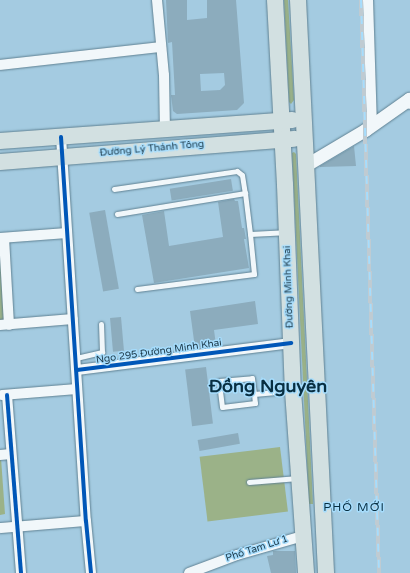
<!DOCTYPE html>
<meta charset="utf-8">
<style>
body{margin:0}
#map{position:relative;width:410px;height:573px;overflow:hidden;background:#a4cbe1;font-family:"Varela Round",sans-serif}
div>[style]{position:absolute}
.green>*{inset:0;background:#9bb288;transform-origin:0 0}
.building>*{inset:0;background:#8cacbd;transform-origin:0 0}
.roads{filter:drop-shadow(0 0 1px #5f8192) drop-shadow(0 0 1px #5f8192)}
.service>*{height:5px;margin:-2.5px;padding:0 2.5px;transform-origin:2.5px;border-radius:2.5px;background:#f1f7fa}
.minor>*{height:10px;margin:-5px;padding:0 5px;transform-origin:5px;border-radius:5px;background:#f1f7fa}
.tertiary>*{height:13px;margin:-6.5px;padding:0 6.5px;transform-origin:6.5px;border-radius:6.5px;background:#f1f7fa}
.primary>*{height:16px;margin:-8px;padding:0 8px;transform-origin:8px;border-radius:8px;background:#d2e0e1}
.rail>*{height:4px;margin-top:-2px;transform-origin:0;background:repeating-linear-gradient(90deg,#a6ddfd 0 8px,#bfcbd2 0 16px);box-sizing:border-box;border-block:1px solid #bfcbd2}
.cycleway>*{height:4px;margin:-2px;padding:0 2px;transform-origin:2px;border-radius:2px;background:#0057b8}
span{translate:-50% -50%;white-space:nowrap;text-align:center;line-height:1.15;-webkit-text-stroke:3px #a6ddfd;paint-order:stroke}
.street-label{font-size:10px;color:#1b3848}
.quarter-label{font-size:12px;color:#082f42;letter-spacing:1px}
.town-label{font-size:18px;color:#082f42;font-weight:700}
</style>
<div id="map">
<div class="green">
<i style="clip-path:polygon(284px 0,288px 0,294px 100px,291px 104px,289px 102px)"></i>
<i style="clip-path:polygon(294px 152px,296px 154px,313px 504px,309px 504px,292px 153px)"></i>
<i style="clip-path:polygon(0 254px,4px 321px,0 321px)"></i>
<i style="left:280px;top:447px;width:65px;height:81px;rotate:83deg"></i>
<i style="clip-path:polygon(1px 458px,5px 514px,0 515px,0 459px)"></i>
</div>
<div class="building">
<i style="clip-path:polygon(evenodd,166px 0,187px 0,187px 20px,207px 18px,207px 0,236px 0,244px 103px,237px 110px,177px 114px,173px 111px,171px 95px,175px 95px,172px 42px,168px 43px,166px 0,224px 73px,225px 85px,220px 90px,201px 91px,200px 74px,224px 73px)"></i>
<i style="clip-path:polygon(354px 146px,356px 166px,320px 167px,320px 166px)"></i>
<i style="left:231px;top:179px;width:12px;height:62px;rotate:81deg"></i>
<i style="clip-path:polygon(234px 199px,235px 201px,238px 201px,242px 228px,244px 228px,246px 239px,244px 239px,249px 268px,154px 283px,142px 215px,164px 211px,169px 246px,223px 237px,218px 202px)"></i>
<i style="left:105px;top:210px;width:80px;height:16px;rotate:80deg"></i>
<i style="clip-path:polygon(255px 301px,258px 324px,214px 330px,216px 345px,195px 348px,190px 311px)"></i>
<i style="left:121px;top:317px;width:34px;height:11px;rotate:85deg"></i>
<i style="left:206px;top:367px;width:57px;height:21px;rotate:83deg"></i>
<i style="left:238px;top:433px;width:11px;height:41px;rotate:80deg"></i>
<i style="clip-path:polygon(273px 551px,295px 551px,296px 573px,271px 573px,267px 556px,273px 555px)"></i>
</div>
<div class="roads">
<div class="service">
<i style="left:114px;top:189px;width:124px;rotate:-8.3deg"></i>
<i style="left:237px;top:171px;width:6px;rotate:39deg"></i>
<i style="left:242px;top:175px;width:18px;rotate:81deg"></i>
<i style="left:245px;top:193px;width:41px;rotate:83deg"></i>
<i style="left:117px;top:214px;width:130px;rotate:-9.3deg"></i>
<i style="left:137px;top:289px;width:118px;rotate:-7.3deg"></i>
<i style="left:254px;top:274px;width:40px;rotate:-95.7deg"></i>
<i style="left:250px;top:234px;width:34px;rotate:-3deg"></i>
<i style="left:76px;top:358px;width:27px;rotate:-13deg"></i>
<i style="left:102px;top:352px;width:28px;rotate:-92deg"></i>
<i style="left:254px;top:394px;width:9px;rotate:84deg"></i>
<i style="left:255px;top:403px;width:33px;rotate:173deg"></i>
<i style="left:222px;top:407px;width:26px;rotate:-97deg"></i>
<i style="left:219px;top:381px;width:33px;rotate:-5deg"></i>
<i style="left:252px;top:378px;width:16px;rotate:83deg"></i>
<i style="left:254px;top:394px;width:36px;rotate:-5deg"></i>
<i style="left:249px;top:482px;width:49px;rotate:-4.7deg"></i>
</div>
<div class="minor">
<i style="left:157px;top:0;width:75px;rotate:84.7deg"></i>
<i style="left:164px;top:75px;width:55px;rotate:89deg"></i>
<i style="left:368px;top:0;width:125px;rotate:88.2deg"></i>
<i style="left:0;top:65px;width:162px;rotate:-6.4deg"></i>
<i style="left:61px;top:137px;width:385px;rotate:86.3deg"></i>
<i style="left:86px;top:521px;width:52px;rotate:84.5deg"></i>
<i style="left:0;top:238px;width:67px;rotate:-4.3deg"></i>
<i style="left:4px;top:238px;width:87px;rotate:86.7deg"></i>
<i style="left:0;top:325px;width:73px;rotate:-4.7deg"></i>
<i style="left:77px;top:370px;width:216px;rotate:-7.2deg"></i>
<i style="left:2px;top:395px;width:75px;rotate:-4.6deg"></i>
<i style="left:7px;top:395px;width:179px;rotate:85.5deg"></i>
<i style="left:0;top:455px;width:11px;rotate:-5deg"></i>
<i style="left:0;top:528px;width:86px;rotate:-4.7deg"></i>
<i style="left:189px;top:573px;width:51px;rotate:-20.6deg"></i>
<i style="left:237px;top:555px;width:69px;rotate:-16.1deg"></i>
</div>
<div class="tertiary">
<i style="left:306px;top:165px;width:69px;rotate:-30.7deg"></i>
<i style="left:365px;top:130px;width:54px;rotate:-35.2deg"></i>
<i style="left:409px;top:99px;width:3px;rotate:72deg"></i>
</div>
<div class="primary">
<i style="left:275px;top:0;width:185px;rotate:86.9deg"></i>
<i style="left:285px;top:185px;width:206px;rotate:87.8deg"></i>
<i style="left:293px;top:391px;width:182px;rotate:85.9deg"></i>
<i style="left:298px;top:0;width:574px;rotate:87.2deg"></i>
<i style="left:0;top:141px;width:293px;rotate:-4.1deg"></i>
<i style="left:0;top:162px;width:295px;rotate:-4.5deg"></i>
</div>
</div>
<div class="rail">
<i style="left:361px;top:0;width:573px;rotate:88.2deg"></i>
</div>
<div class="cycleway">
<i style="left:61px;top:137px;width:385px;rotate:86.3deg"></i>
<i style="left:86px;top:521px;width:52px;rotate:84.5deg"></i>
<i style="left:77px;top:370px;width:216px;rotate:-7.2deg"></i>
<i style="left:7px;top:395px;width:179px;rotate:85.5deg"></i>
</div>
<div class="street-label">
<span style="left:152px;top:149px;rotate:-5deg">Đường Lý Thánh Tông</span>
<span style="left:289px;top:287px;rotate:-92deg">Đường Minh Khai</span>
<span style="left:159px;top:352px;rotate:-8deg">Ngo 295 Đường Minh Khai</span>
<span style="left:257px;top:549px;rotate:-18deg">Phố Tam Lư 1</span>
</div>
<div class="quarter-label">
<span style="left:354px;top:508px">PHỐ MỚI</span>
</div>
<div class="town-label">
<span style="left:268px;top:386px">Đồng Nguyên</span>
</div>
</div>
